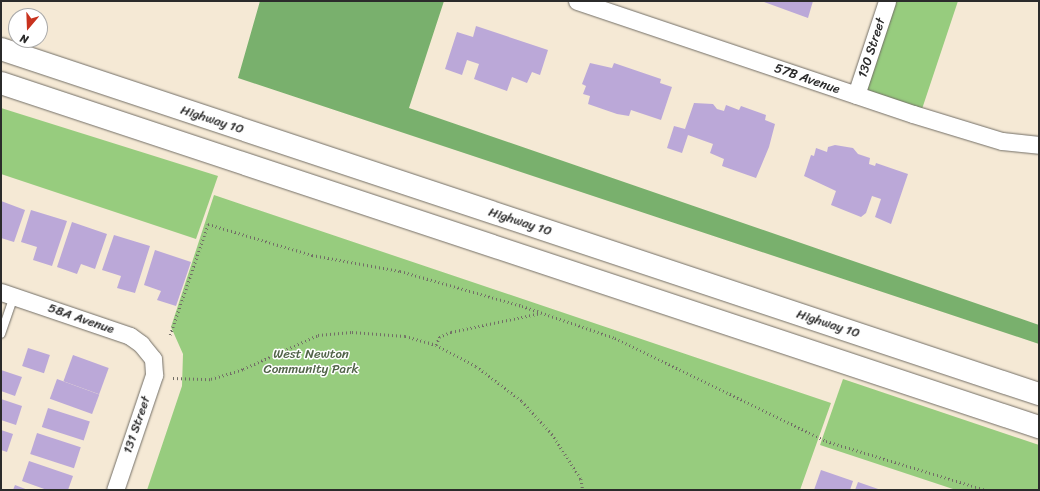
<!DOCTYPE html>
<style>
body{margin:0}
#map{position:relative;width:1040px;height:491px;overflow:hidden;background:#f5e9d5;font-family:Sriracha,sans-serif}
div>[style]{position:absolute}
.green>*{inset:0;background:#97cc7e}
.forest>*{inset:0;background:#79b06d}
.building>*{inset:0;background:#bba8d8;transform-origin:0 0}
.path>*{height:2.5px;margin-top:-1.25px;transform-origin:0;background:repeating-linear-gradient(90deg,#726e66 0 1px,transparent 0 4px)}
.roads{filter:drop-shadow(0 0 1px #726e66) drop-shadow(0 0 1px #726e66)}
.lane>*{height:8px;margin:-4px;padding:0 4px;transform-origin:4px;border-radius:4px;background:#fff}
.street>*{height:17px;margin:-8.5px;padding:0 8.5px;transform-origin:8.5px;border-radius:8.5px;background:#fff}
.highway>*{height:22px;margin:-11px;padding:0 11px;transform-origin:11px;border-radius:11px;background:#fff}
span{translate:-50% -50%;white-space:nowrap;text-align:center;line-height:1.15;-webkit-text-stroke:3px #fff;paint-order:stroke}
.street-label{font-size:13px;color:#2b2b2b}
.park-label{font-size:13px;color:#516348}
.frame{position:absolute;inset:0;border:2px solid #2b2b2b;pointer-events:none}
.north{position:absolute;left:8px;top:8px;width:40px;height:40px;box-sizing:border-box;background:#fff;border:1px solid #aaa;border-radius:50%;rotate:199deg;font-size:11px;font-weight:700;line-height:16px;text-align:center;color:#2b2b2b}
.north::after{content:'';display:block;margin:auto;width:14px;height:18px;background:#c8321e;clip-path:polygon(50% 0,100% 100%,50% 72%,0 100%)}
</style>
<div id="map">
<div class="green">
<i style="clip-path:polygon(888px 1px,958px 1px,922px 109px,864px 89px)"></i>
<i style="clip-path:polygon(1px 108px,218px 176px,196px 239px,1px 174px)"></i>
<i style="clip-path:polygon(214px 195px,831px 403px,800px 490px,147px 490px,182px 386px,183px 354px,171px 327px)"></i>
<i style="clip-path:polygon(843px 379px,1039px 445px,1039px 490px,956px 490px,820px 445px)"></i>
</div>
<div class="forest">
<i style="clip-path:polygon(260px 1px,444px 1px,409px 108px,1039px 325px,1039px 344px,238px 78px)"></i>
</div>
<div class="building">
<i style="clip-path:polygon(761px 1px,813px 1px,808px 18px)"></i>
<i style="clip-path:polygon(476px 26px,548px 50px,540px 75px,532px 72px,527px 83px,512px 77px,507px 91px,474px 79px,479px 64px,467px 60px,462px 75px,445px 69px,457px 32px,473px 37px)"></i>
<i style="clip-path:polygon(590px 63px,612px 68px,614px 63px,661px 79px,660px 83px,672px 87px,661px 120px,631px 110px,629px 116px,617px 114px,588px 104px,590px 96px,583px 94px,586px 86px,582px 84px)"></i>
<i style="clip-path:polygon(694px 103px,713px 104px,717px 109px,724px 111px,726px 105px,739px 110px,741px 106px,766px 115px,765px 120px,775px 124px,769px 147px,756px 178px,722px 166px,724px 159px,710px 153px,713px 144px,688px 135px,682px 153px,667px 148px,674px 126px,685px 129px)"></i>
<i style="clip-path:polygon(835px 145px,853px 148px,858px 154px,870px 158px,869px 164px,875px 166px,876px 163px,908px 174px,891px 224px,875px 217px,881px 199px,872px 196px,866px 213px,861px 217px,831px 205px,836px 191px,804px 176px,811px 155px,814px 156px,816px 148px,827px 152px,828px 147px)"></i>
<i style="clip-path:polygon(1px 201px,25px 210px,14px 242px,1px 238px)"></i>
<i style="clip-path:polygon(31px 210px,67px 221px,52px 266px,33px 260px,37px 247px,21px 242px)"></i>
<i style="clip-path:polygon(72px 222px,107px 234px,95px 269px,81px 264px,77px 274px,57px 267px)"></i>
<i style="clip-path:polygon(114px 235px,150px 246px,135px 293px,117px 288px,121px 276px,102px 270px)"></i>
<i style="clip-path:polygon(155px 250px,191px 262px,176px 306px,157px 300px,161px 291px,144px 285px)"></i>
<i style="left:28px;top:348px;width:23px;height:19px;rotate:18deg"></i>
<i style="left:73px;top:355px;width:38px;height:28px;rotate:20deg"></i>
<i style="clip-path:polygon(1px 370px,22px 377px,15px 396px,1px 391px)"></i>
<i style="left:57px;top:379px;width:45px;height:21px;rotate:20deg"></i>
<i style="clip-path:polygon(1px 399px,22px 406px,16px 425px,1px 420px)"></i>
<i style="left:48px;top:408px;width:44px;height:20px;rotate:18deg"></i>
<i style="clip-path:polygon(1px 430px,13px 434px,7px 452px,1px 450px)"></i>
<i style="left:37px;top:433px;width:46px;height:22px;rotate:18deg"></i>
<i style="clip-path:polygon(29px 461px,73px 476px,68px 490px,47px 490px,22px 481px)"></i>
<i style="clip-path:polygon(821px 470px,853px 481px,850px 490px,814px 490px)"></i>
<i style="clip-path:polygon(858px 482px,881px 490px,855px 490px)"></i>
<i style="clip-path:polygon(15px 485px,28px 490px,13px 490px)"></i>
</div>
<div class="path">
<i style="left:170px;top:335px;width:117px;rotate:-71.1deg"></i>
<i style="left:208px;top:224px;width:109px;rotate:16.6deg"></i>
<i style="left:312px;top:255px;width:89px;rotate:10.3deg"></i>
<i style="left:400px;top:271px;width:127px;rotate:16deg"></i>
<i style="left:522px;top:306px;width:98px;rotate:19deg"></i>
<i style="left:615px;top:338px;width:235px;rotate:26deg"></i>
<i style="left:826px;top:441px;width:167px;rotate:17deg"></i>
<i style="left:436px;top:345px;width:9px;rotate:-69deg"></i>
<i style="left:439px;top:337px;width:13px;rotate:-23deg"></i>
<i style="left:451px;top:332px;width:92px;rotate:-11.9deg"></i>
<i style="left:173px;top:378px;width:38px;rotate:2deg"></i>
<i style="left:211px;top:379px;width:34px;rotate:-17deg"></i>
<i style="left:243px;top:369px;width:82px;rotate:-24.4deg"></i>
<i style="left:318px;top:335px;width:34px;rotate:-5deg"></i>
<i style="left:352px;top:332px;width:53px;rotate:4.3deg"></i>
<i style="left:405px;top:336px;width:32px;rotate:16deg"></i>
<i style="left:436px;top:345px;width:45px;rotate:27.7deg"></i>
<i style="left:476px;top:366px;width:58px;rotate:37.3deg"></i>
<i style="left:522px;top:401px;width:45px;rotate:47.7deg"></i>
<i style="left:552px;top:434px;width:54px;rotate:57.2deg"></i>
<i style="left:581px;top:479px;width:11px;rotate:80deg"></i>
</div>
<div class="roads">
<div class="lane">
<i style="left:1px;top:334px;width:40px;rotate:-71.1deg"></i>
</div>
<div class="street">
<i style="left:577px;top:1px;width:354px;rotate:18.6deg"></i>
<i style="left:913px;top:114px;width:93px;rotate:16.9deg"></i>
<i style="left:1002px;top:141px;width:37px;rotate:6deg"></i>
<i style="left:856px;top:95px;width:99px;rotate:-71.7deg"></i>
<i style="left:1px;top:292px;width:136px;rotate:18.8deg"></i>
<i style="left:130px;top:336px;width:14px;rotate:36deg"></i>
<i style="left:141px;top:344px;width:19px;rotate:51deg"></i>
<i style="left:153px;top:359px;width:16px;rotate:86deg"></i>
<i style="left:154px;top:375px;width:121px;rotate:108.7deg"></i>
</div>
<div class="highway">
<i style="left:1px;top:49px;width:1094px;rotate:18.39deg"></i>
<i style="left:1px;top:83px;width:1094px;rotate:18.34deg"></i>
</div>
</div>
<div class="street-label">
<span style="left:872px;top:48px;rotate:-72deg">130 Street</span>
<span style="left:807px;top:79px;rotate:19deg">57B Avenue</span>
<span style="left:212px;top:120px;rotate:18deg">Highway 10</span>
<span style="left:520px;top:222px;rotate:18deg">Highway 10</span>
<span style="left:81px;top:319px;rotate:19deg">58A Avenue</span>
<span style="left:828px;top:324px;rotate:18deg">Highway 10</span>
<span style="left:137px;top:425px;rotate:-71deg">131 Street</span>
</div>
<div class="park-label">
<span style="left:311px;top:362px">West Newton<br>Community Park</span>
</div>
<div class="frame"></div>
<div class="north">N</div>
</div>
